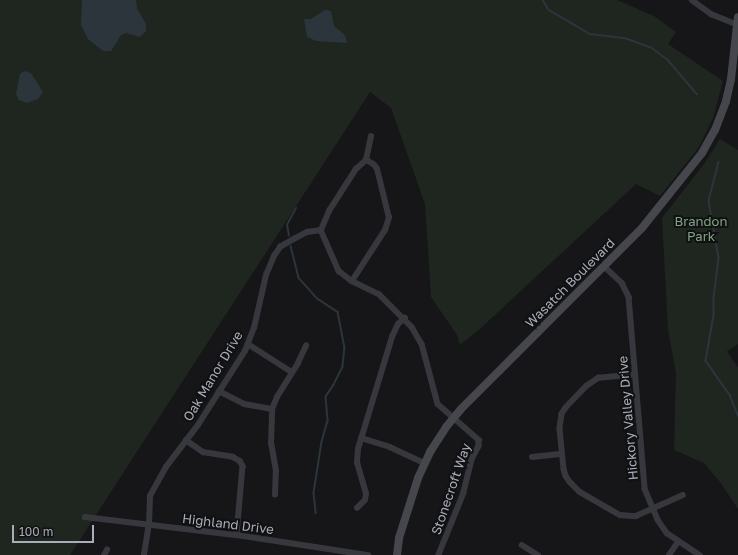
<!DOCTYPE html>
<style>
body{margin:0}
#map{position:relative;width:738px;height:555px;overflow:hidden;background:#161618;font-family:"Golos Text",sans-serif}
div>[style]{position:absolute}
.green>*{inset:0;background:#1e261f}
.water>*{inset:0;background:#2c353c}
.stream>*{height:1.5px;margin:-0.75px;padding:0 0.75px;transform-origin:0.75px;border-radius:0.75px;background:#2c353c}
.street>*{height:5.5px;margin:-2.75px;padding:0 2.75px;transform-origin:2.75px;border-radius:2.75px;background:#37383d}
.secondary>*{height:8px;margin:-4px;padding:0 4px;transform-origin:4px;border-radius:4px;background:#45474d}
span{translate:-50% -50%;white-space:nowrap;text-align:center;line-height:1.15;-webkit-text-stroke:4px #111113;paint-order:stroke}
.park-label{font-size:13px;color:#7fa381}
.street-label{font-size:13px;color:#a8adb8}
.scale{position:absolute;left:12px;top:525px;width:82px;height:18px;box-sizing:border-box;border:2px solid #a8adb8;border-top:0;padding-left:5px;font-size:12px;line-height:14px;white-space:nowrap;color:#a8adb8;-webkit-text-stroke:3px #111113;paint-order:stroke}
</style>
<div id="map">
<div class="green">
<i style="clip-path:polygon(0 0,617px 0,654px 16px,676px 32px,668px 44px,723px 81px,713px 118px,699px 147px,660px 196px,636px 184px,482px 327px,460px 345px,457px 335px,431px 297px,425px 204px,391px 108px,370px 92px,70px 555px,0 555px)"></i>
<i style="clip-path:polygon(720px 139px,738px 150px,738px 344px,727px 351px,738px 368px,738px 509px,720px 482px,704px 463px,674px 450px,676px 373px,668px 330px,662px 218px,704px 164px)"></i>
</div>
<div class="water">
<i style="clip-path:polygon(82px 0,136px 0,137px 9px,146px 24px,146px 31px,140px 37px,126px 33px,121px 35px,111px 51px,103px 51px,88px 39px,81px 25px)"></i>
<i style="clip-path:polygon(325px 10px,331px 11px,334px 26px,345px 35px,347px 43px,316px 41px,307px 37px,304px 19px,311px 19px)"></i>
<i style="clip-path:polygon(24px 71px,31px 73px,43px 92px,38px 99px,27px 103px,19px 100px,16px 94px,20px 74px)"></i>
</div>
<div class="stream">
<i style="left:543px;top:0;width:12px;rotate:59deg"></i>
<i style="left:549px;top:10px;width:48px;rotate:30.3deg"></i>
<i style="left:590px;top:34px;width:35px;rotate:7deg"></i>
<i style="left:625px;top:38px;width:29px;rotate:20deg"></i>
<i style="left:652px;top:48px;width:20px;rotate:37deg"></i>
<i style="left:668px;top:60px;width:45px;rotate:49.5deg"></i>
<i style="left:719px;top:162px;width:40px;rotate:104.4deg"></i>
<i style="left:709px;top:201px;width:58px;rotate:80deg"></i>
<i style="left:719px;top:258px;width:38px;rotate:97deg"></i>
<i style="left:714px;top:296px;width:19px;rotate:90deg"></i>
<i style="left:714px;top:315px;width:47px;rotate:99.9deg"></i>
<i style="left:706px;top:361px;width:42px;rotate:54.8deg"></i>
<i style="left:730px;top:395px;width:22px;rotate:68deg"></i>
<i style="left:289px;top:236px;width:11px;rotate:-100deg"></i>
<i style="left:287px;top:225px;width:19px;rotate:-62deg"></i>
<i style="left:291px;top:246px;width:33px;rotate:76deg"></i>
<i style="left:299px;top:278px;width:28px;rotate:48deg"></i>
<i style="left:318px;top:299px;width:24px;rotate:33deg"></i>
<i style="left:338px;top:312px;width:36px;rotate:79deg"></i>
<i style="left:345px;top:347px;width:20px;rotate:96deg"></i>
<i style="left:343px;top:367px;width:20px;rotate:117deg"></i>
<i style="left:334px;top:385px;width:14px;rotate:124deg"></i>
<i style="left:326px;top:397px;width:24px;rotate:85deg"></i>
<i style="left:328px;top:421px;width:22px;rotate:106deg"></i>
<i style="left:322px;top:442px;width:52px;rotate:98.9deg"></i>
<i style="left:314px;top:493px;width:20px;rotate:84deg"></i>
</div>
<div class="street">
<i style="left:692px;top:0;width:24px;rotate:36deg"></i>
<i style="left:711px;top:14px;width:27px;rotate:22deg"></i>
<i style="left:321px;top:230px;width:45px;rotate:66.3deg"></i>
<i style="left:339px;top:271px;width:16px;rotate:38deg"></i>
<i style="left:352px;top:281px;width:30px;rotate:26deg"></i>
<i style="left:379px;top:294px;width:47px;rotate:45deg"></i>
<i style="left:412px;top:327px;width:20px;rotate:60deg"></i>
<i style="left:422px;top:344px;width:62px;rotate:75.1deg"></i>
<i style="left:438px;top:404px;width:55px;rotate:41.3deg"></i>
<i style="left:479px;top:440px;width:6px;rotate:90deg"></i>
<i style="left:479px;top:446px;width:16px;rotate:117deg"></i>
<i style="left:472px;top:460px;width:34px;rotate:104deg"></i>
<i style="left:464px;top:493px;width:67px;rotate:112deg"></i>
<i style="left:321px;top:230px;width:21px;rotate:-67deg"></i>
<i style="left:329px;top:211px;width:50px;rotate:-57.3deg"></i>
<i style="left:356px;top:169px;width:13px;rotate:-42deg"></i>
<i style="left:366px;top:160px;width:24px;rotate:-78deg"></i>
<i style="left:604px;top:266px;width:25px;rotate:43deg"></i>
<i style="left:622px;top:283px;width:16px;rotate:63deg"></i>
<i style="left:629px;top:297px;width:193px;rotate:85.2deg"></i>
<i style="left:645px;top:489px;width:34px;rotate:67deg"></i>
<i style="left:658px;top:520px;width:16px;rotate:55deg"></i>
<i style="left:667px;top:533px;width:40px;rotate:34deg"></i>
<i style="left:352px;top:281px;width:61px;rotate:-57.1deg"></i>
<i style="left:385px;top:230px;width:13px;rotate:-72deg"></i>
<i style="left:389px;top:218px;width:50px;rotate:-103.8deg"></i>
<i style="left:377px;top:169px;width:5px;rotate:-127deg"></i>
<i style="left:374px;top:165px;width:9px;rotate:-148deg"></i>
<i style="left:248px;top:344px;width:52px;rotate:32.5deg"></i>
<i style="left:635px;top:375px;width:36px;rotate:175deg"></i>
<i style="left:599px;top:378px;width:14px;rotate:146deg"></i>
<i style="left:587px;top:386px;width:30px;rotate:134deg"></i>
<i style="left:566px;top:408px;width:7px;rotate:124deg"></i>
<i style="left:562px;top:414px;width:15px;rotate:98deg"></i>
<i style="left:560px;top:429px;width:40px;rotate:84.3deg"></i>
<i style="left:564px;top:469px;width:7px;rotate:74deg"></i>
<i style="left:566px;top:476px;width:7px;rotate:56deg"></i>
<i style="left:570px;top:482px;width:14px;rotate:45deg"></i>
<i style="left:580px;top:492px;width:46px;rotate:29.9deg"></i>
<i style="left:620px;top:515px;width:16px;rotate:4deg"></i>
<i style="left:636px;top:516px;width:51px;rotate:-24.1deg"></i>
<i style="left:219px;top:391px;width:28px;rotate:27deg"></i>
<i style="left:244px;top:404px;width:28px;rotate:10deg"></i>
<i style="left:361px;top:438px;width:30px;rotate:17deg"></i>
<i style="left:390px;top:447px;width:38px;rotate:25deg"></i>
<i style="left:186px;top:440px;width:21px;rotate:35deg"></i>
<i style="left:203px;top:452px;width:30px;rotate:9deg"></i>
<i style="left:233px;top:457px;width:8px;rotate:30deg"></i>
<i style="left:240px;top:461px;width:6px;rotate:59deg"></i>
<i style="left:243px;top:466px;width:69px;rotate:95deg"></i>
<i style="left:532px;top:457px;width:30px;rotate:-6deg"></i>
<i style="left:275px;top:495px;width:24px;rotate:-88deg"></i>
<i style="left:276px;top:471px;width:27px;rotate:-100deg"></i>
<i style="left:271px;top:444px;width:35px;rotate:-88deg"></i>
<i style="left:272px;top:409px;width:13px;rotate:-67deg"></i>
<i style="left:277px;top:397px;width:40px;rotate:-58deg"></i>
<i style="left:298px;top:363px;width:19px;rotate:-65deg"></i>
<i style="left:357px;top:508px;width:11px;rotate:-45deg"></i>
<i style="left:365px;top:500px;width:6px;rotate:-81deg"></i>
<i style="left:366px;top:494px;width:32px;rotate:-106deg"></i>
<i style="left:357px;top:463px;width:14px;rotate:-86deg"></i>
<i style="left:358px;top:449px;width:117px;rotate:-73.1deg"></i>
<i style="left:392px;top:337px;width:14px;rotate:-65deg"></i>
<i style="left:398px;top:324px;width:9px;rotate:-41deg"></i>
<i style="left:85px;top:517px;width:153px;rotate:6.8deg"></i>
<i style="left:237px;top:535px;width:133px;rotate:8.7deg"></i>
<i style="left:522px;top:545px;width:19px;rotate:32deg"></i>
<i style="left:104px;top:555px;width:6px;rotate:-59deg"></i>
<i style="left:144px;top:555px;width:30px;rotate:-81deg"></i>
<i style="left:149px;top:525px;width:29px;rotate:-88deg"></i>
<i style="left:150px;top:496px;width:33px;rotate:-61deg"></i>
<i style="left:166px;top:467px;width:53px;rotate:-52.7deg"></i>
<i style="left:198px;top:425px;width:88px;rotate:-57.6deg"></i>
<i style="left:245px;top:351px;width:25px;rotate:-69deg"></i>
<i style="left:254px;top:328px;width:54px;rotate:-77.2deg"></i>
<i style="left:266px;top:275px;width:21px;rotate:-67deg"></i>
<i style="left:274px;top:256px;width:11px;rotate:-56deg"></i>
<i style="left:280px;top:247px;width:16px;rotate:-30deg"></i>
<i style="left:294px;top:239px;width:15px;rotate:-28deg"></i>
<i style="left:307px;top:232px;width:14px;rotate:-8deg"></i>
<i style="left:669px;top:555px;width:16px;rotate:-55deg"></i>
</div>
<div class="secondary">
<i style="left:397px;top:555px;width:17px;rotate:-83deg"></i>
<i style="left:399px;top:538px;width:63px;rotate:-72.4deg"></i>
<i style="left:418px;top:478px;width:29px;rotate:-65deg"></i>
<i style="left:430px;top:452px;width:30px;rotate:-57deg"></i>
<i style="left:446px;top:427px;width:23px;rotate:-50deg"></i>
<i style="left:461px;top:409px;width:256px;rotate:-45deg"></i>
<i style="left:642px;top:228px;width:96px;rotate:-51.3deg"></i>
<i style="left:702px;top:153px;width:26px;rotate:-61deg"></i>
<i style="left:715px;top:130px;width:31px;rotate:-69deg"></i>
<i style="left:726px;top:101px;width:23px;rotate:-77deg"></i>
<i style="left:731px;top:79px;width:62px;rotate:-83.6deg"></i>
</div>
<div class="park-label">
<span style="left:701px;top:229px">Brandon<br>Park</span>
</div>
<div class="street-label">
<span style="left:570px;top:283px;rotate:-45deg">Wasatch Boulevard</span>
<span style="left:213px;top:376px;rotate:-59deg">Oak Manor Drive</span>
<span style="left:628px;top:418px;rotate:-95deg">Hickory Valley Drive</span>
<span style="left:451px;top:489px;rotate:-71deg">Stonecroft Way</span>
<span style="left:228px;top:524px;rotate:7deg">Highland Drive</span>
</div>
<div class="scale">100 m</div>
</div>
